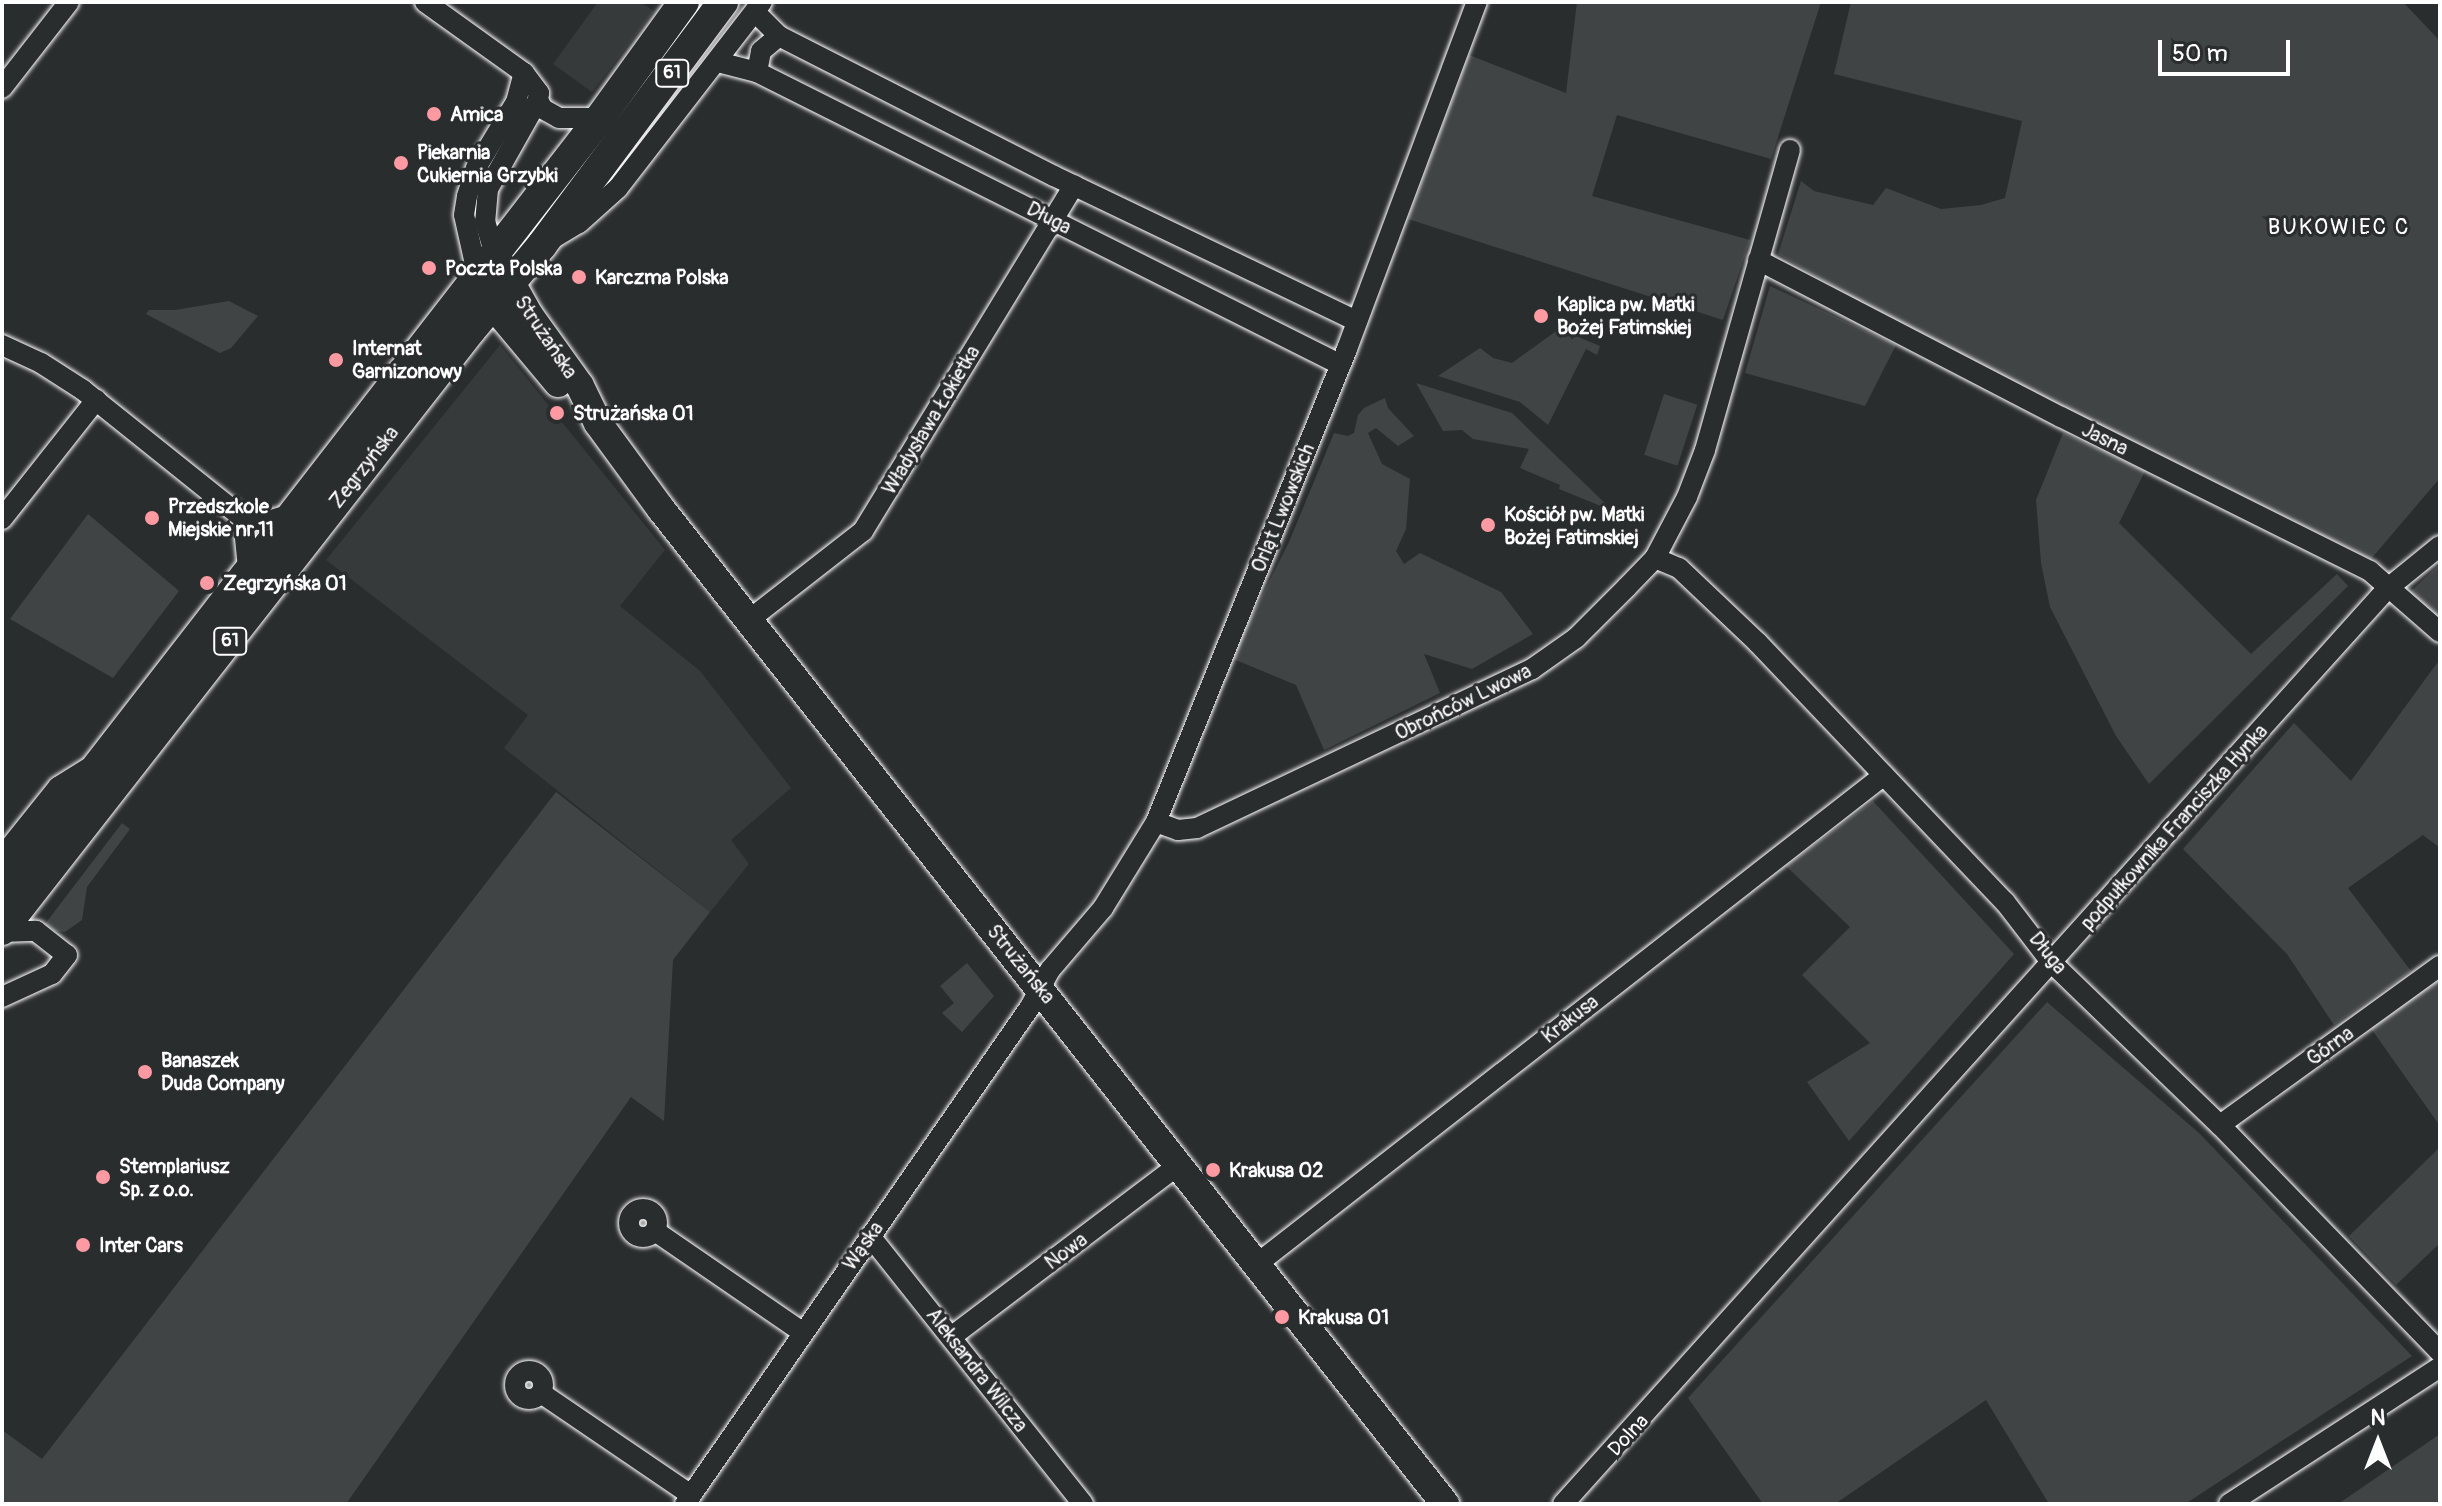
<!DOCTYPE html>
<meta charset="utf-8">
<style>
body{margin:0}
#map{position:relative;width:2442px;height:1506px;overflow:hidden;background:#2a2d2e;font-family:Pangolin,sans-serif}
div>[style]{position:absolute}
.built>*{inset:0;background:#373a3b}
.green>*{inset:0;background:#414445;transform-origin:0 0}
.roads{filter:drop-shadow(0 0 2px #fff) drop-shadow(0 0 2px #fff)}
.minor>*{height:20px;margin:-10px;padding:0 10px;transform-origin:10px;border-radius:10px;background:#2a2d2e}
.minor>.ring{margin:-10px;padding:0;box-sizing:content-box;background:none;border:20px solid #2a2d2e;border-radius:50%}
.secondary>*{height:28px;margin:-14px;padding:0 14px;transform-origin:14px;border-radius:14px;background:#2a2d2e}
.primary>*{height:30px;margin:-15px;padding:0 15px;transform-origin:15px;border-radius:15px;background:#2a2d2e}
.dots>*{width:22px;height:22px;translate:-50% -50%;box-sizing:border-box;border:4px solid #2a2d2e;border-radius:50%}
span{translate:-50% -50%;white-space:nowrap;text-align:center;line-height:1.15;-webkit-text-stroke:6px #2a2d2e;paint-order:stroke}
.shield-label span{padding:2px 6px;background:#2a2d2e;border:2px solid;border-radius:6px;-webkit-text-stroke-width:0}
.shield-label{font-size:18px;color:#fff;font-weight:700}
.poi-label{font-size:20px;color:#fff;font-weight:700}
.left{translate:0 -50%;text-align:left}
.street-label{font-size:20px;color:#fff}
.neighbourhood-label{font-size:22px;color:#fff;letter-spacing:2px}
.frame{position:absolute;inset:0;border:4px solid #fff;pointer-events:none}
.north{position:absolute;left:2338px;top:1402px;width:80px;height:80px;-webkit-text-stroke:6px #2a2d2e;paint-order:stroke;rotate:0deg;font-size:22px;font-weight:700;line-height:32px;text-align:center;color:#fff}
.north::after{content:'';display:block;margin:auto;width:28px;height:36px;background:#fff;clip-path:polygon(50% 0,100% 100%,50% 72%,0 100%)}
.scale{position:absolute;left:2158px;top:40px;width:132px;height:36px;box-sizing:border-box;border:4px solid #fff;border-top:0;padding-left:10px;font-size:24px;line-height:28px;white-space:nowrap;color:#fff;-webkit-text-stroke:6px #2a2d2e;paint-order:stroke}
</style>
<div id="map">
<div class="built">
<i style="clip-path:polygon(598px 2px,640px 2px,654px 11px,592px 92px,553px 64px)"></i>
<i style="clip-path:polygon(500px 345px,665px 550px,620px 606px,700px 671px,791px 788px,731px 840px,749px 864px,710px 912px,504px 748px,528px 715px,326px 560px)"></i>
</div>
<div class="green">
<i style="clip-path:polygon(1577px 2px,1821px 2px,1771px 159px,1617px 115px,1592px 196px,1750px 240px,1723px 320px,1408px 219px,1469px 55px,1566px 93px)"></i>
<i style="clip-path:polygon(1851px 2px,2403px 2px,2440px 41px,2440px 478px,2371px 559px,1905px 328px,1778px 254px,1801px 181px,1814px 191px,1873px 205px,1886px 188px,1941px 209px,1981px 205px,2005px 198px,2022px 121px,1834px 74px)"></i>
<i style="clip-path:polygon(1770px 286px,1896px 345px,1865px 406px,1745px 373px)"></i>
<i style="clip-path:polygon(229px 301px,258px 316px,231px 348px,220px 353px,146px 314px,149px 310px,175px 310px)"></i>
<i style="clip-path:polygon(1559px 329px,1600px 346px,1597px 355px,1586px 349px,1548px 425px,1520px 402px,1438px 376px,1480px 348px,1493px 358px,1512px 363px)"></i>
<i style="clip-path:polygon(1416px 383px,1512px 413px,1613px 511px,1559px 489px,1560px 485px,1520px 468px,1529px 449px,1473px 439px,1462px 430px,1443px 431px)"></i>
<i style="left:1664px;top:394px;width:35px;height:64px;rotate:18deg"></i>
<i style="clip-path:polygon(1385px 398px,1388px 408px,1414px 436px,1398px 446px,1376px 428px,1368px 433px,1382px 464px,1410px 479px,1406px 529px,1396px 551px,1404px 564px,1420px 553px,1501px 592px,1533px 634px,1472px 669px,1424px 654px,1440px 693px,1324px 750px,1296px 685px,1231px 658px,1289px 542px,1334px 433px,1348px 436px,1354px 433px,1358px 415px,1364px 408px)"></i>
<i style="clip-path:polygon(2063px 433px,2145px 471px,2119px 523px,2251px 654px,2337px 574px,2348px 586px,2149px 784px,2116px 736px,2050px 607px,2041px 563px,2036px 500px)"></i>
<i style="clip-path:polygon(88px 514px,179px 591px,113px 678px,10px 619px)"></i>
<i style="clip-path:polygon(2440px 564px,2440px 625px,2404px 598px)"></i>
<i style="clip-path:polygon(2440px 659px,2440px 848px,2423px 835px,2348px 888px,2411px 971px,2334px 1025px,2287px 954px,2183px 849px,2294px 723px,2351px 781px)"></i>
<i style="clip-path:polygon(556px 792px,710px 912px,673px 960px,664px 1121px,631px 1097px,346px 1504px,2px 1504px,2px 1430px,42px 1459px)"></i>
<i style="clip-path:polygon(1873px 801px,2014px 954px,1849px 1141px,1807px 1082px,1870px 1043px,1802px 975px,1850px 927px,1786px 866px)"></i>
<i style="clip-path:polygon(122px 823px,130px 829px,87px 887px,82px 920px,65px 932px,55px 931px,45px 924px)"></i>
<i style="clip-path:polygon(967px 963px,994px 996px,962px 1032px,942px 1013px,954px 1003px,940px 986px)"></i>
<i style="clip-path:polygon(2440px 977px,2440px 1126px,2370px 1027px)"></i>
<i style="clip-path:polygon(2047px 1002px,2199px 1133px,2412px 1356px,2185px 1504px,2049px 1504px,1986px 1400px,1835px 1504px,1763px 1504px,1688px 1398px)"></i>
<i style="clip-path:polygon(2440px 1147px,2440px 1243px,2396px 1285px,2349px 1236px)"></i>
<i style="clip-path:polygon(2440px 1434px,2440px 1504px,2338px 1504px)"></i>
</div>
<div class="roads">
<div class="minor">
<i style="left:425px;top:2px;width:122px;rotate:35.6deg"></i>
<i style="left:524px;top:73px;width:25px;rotate:53deg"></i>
<i style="left:539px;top:93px;width:7px;rotate:98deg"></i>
<i style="left:538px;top:100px;width:102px;rotate:119.3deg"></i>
<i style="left:488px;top:189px;width:32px;rotate:95deg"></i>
<i style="left:485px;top:221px;width:32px;rotate:74deg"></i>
<i style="left:755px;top:12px;width:34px;rotate:45deg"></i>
<i style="left:779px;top:36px;width:309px;rotate:27deg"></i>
<i style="left:1054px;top:176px;width:336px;rotate:25.6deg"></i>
<i style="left:718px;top:62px;width:40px;rotate:14.4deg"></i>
<i style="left:757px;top:72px;width:653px;rotate:26.64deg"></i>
<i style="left:757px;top:72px;width:21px;rotate:-79deg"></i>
<i style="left:761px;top:51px;width:23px;rotate:-40deg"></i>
<i style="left:2px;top:88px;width:109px;rotate:-52.1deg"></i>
<i style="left:538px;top:100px;width:10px;rotate:61deg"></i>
<i style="left:543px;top:109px;width:18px;rotate:29deg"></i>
<i style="left:559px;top:118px;width:41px"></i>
<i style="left:552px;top:239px;width:31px;rotate:-31deg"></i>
<i style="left:579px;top:223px;width:52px;rotate:-41.9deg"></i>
<i style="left:618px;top:188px;width:235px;rotate:-52.3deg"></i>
<i style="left:1758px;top:260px;width:341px;rotate:27.4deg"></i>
<i style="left:2061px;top:417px;width:345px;rotate:26.5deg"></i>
<i style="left:2370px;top:571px;width:93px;rotate:41.1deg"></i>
<i style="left:477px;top:273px;width:59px;rotate:-102.6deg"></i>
<i style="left:464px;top:215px;width:19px;rotate:-81deg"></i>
<i style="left:467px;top:196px;width:29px;rotate:-72deg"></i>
<i style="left:476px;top:168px;width:77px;rotate:-58.8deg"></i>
<i style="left:516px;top:102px;width:30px;rotate:-75deg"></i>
<i style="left:2px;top:345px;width:43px;rotate:24.8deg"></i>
<i style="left:41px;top:363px;width:50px;rotate:32.7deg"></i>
<i style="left:83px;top:390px;width:205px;rotate:38.7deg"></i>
<i style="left:243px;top:518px;width:25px;rotate:7deg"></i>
<i style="left:268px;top:521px;width:24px;rotate:-17deg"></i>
<i style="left:243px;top:518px;width:50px;rotate:84.3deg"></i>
<i style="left:2px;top:519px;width:152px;rotate:-51.7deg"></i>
<i style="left:1655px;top:558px;width:26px;rotate:23deg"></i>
<i style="left:1679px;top:568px;width:109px;rotate:43.5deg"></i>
<i style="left:1758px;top:643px;width:358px;rotate:46.4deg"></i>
<i style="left:2005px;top:902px;width:76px;rotate:52.5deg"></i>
<i style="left:2051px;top:962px;width:235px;rotate:44deg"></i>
<i style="left:2220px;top:1125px;width:316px;rotate:45.9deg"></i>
<i style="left:749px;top:620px;width:145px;rotate:-38deg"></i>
<i style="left:863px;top:531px;width:405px;rotate:-58.6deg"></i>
<i style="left:1156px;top:822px;width:23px;rotate:20deg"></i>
<i style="left:1178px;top:830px;width:19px;rotate:-6deg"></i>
<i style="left:1197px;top:828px;width:371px;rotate:-25.4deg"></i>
<i style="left:1532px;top:669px;width:54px;rotate:-35.2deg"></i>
<i style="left:1576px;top:638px;width:72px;rotate:-45deg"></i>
<i style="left:1627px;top:587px;width:40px;rotate:-46deg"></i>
<i style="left:1655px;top:558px;width:69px;rotate:-62.3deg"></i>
<i style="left:1687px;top:497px;width:50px;rotate:-69deg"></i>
<i style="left:1705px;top:450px;width:312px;rotate:-74.2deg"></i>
<i style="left:2px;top:857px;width:90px;rotate:-51.3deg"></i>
<i style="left:58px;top:787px;width:36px;rotate:-32deg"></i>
<i style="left:2px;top:932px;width:34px;rotate:-2deg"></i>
<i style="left:36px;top:931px;width:39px;rotate:38deg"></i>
<i style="left:67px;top:955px;width:24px;rotate:128deg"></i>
<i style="left:52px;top:974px;width:55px;rotate:155.3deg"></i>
<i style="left:2220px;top:1125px;width:271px;rotate:-35.9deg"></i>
<i class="ring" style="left:629px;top:1209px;width:8px;height:8px"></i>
<i style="left:655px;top:1231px;width:178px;rotate:34.5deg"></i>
<i style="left:870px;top:1236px;width:342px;rotate:51.5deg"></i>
<i style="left:1257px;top:1264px;width:795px;rotate:-37.95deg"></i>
<i style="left:951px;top:1337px;width:287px;rotate:-37.1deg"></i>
<i class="ring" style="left:515px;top:1371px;width:8px;height:8px"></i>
<i style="left:541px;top:1393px;width:181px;rotate:34.2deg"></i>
<i style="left:685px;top:1504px;width:605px;rotate:-55.23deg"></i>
<i style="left:1030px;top:1007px;width:42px;rotate:-61.6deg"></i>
<i style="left:1050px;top:970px;width:82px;rotate:-49.5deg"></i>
<i style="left:1103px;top:908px;width:101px;rotate:-58.4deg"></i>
<i style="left:1156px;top:822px;width:510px;rotate:-68.01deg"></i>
<i style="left:1347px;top:349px;width:371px;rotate:-69.5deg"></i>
<i style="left:1563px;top:1504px;width:1231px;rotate:-48deg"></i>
<i style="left:2387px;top:589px;width:68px;rotate:-39.1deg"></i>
<i style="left:2229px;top:1504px;width:252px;rotate:-33deg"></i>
</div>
<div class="secondary">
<i style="left:500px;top:263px;width:60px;rotate:60.9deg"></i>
<i style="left:529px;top:315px;width:87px;rotate:54.3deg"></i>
<i style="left:580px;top:386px;width:41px;rotate:64.1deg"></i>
<i style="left:598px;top:423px;width:107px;rotate:53.8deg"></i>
<i style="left:661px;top:509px;width:1267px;rotate:51.76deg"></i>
<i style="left:483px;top:286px;width:20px;rotate:63deg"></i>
<i style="left:492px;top:304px;width:103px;rotate:50.1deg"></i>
</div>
<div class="primary">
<i style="left:2px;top:889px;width:976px;rotate:-52.2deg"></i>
<i style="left:600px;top:118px;width:143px;rotate:-54.1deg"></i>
<i style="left:2px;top:930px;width:762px;rotate:-51.99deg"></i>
<i style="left:471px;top:330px;width:111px;rotate:-50.1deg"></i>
<i style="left:542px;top:245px;width:303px;rotate:-53.3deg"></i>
</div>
</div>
<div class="dots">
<i style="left:434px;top:114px;background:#ff9aa2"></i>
<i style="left:401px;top:163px;background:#ff9aa2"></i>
<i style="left:429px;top:268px;background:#ff9aa2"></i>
<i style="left:579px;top:277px;background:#ff9aa2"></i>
<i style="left:1541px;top:316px;background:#ff9aa2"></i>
<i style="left:336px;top:360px;background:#ff9aa2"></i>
<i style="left:557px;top:413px;background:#ff9aa2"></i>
<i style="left:152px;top:518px;background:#ff9aa2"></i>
<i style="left:1488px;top:525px;background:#ff9aa2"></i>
<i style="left:207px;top:583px;background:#ff9aa2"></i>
<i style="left:145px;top:1072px;background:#ff9aa2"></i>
<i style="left:1213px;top:1170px;background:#ff9aa2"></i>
<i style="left:103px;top:1177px;background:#ff9aa2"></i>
<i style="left:83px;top:1245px;background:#ff9aa2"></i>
<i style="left:1282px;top:1317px;background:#ff9aa2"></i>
</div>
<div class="shield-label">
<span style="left:672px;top:73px">61</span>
<span style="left:230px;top:641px">61</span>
</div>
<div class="poi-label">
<span class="left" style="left:450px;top:114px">Amica</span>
<span class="left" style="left:417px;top:164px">Piekarnia<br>Cukiernia Grzybki</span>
<span class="left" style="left:445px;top:268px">Poczta Polska</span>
<span class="left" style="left:595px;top:277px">Karczma Polska</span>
<span class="left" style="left:1557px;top:316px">Kaplica pw. Matki<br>Bożej Fatimskiej</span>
<span class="left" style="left:352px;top:360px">Internat<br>Garnizonowy</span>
<span class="left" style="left:573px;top:413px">Strużańska 01</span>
<span class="left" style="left:168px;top:518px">Przedszkole<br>Miejskie nr 11</span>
<span class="left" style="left:1504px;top:526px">Kościół pw. Matki<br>Bożej Fatimskiej</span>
<span class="left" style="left:223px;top:583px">Zegrzyńska 01</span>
<span class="left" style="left:161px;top:1072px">Banaszek<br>Duda Company</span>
<span class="left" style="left:119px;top:1178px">Stemplariusz<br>Sp. z o.o.</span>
<span class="left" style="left:1229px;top:1170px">Krakusa 02</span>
<span class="left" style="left:99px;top:1245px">Inter Cars</span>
<span class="left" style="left:1298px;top:1317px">Krakusa 01</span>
</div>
<div class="street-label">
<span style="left:1049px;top:218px;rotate:27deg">Długa</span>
<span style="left:546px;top:337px;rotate:56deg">Strużańska</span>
<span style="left:931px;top:420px;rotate:-59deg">Władysława Łokietka</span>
<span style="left:2105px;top:439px;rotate:26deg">Jasna</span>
<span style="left:364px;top:467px;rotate:-52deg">Zegrzyńska</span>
<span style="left:1283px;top:508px;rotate:-68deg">Orląt Lwowskich</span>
<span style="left:1463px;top:702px;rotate:-26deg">Obrońców Lwowa</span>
<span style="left:2174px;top:827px;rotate:-48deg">podpułkownika Franciszka Hynka</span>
<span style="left:2048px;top:953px;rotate:51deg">Długa</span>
<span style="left:1021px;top:964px;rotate:51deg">Strużańska</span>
<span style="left:1570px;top:1019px;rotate:-38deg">Krakusa</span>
<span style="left:2330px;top:1046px;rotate:-36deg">Górna</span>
<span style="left:863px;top:1246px;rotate:-55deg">Wąska</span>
<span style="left:1066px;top:1251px;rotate:-37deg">Nowa</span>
<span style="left:977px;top:1370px;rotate:52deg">Aleksandra Wilcza</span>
<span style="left:1628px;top:1435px;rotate:-47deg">Dolna</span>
</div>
<div class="neighbourhood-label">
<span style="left:2339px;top:228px">BUKOWIEC C</span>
</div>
<div class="frame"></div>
<div class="north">N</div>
<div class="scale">50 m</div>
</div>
